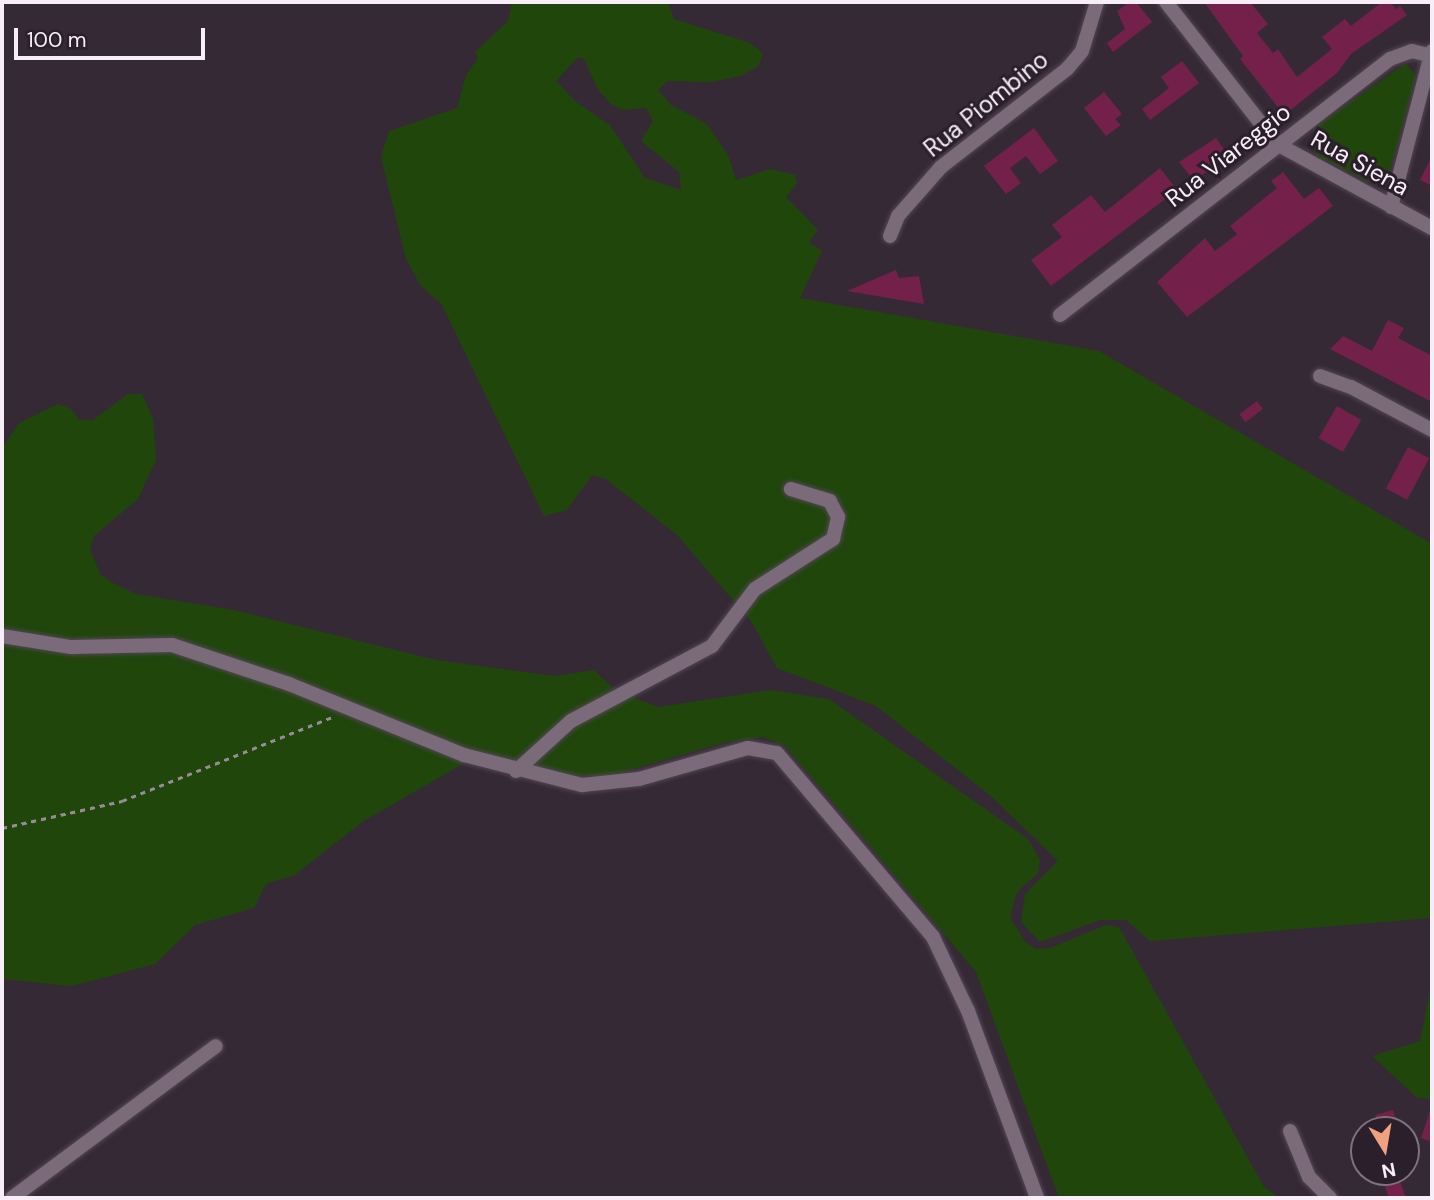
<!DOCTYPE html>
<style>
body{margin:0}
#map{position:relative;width:1434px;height:1200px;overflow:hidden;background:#362936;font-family:"DM Sans",sans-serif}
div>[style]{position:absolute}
.green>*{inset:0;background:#20460c}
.building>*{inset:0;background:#73204a;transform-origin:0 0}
.path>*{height:2.5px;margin-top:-1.25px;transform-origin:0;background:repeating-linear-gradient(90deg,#978c97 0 5px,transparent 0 10px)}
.roads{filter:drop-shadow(0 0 2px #524651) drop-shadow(0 0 2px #524651)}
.street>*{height:14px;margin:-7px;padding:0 7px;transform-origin:7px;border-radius:7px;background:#7a6a7a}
span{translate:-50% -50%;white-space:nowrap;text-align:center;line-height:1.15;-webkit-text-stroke:6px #2c1f2c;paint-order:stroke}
.street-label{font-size:24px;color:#f7eef7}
.frame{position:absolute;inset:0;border:4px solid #f7eef7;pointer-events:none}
.north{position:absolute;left:1350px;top:1116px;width:70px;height:70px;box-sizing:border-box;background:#2c1f2c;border:2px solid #7d727d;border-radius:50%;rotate:169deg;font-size:19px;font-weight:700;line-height:28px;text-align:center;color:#f7eef7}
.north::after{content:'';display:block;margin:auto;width:24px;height:32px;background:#f1a17d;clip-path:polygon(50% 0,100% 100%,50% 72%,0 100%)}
.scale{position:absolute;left:14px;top:28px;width:191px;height:32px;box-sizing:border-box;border:4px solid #f7eef7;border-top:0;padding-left:9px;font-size:21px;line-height:24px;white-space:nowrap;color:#f7eef7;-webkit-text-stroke:5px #2c1f2c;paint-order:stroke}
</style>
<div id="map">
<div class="green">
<i style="clip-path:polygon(evenodd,512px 2px,668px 2px,674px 19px,750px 43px,763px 53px,759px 66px,740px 76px,712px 82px,667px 81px,658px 90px,671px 105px,707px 124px,728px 155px,736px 180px,770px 169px,795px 175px,797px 183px,786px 197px,818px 230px,809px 242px,822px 251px,800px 298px,1099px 351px,1432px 544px,1432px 918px,1150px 941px,1126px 920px,1100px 920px,1040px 942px,1021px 922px,1025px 894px,1058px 861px,991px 796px,876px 706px,777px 668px,751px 621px,677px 535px,606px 479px,592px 475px,567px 510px,544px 516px,442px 305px,420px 285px,406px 259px,381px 157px,389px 131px,457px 108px,466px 75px,478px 58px,475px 52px,508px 21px,512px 2px,578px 57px,584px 59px,598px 90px,612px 105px,623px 110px,646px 108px,653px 121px,641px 141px,679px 172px,681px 190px,645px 178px,610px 125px,576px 102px,556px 81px,578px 57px)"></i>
<i style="clip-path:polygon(1406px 63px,1416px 76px,1388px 178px,1368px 182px,1317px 156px,1310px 140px,1316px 126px)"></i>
<i style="clip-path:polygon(128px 394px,142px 394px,153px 418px,156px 460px,138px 499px,94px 536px,90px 549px,100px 574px,111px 582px,136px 594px,234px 610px,436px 660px,555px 676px,594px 670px,615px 690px,658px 707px,771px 690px,829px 699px,1028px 839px,1040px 860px,1038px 873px,1017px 892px,1010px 917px,1025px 942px,1036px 949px,1050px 948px,1106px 925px,1119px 927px,1264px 1187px,1279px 1198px,1059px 1198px,976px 972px,785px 746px,763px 737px,727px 742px,605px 777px,552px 773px,480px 754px,362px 822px,295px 875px,266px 884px,254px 908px,195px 925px,155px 964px,72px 986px,2px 979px,2px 448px,19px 423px,58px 404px,71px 409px,79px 420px,93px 420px)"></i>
<i style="clip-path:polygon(1432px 980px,1432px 1099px,1416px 1097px,1372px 1056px,1420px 1041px)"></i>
</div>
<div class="building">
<i style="clip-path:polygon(1130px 2px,1136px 2px,1152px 22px,1113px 52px,1107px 43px,1125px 29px,1117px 11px)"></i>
<i style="clip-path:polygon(1204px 2px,1250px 2px,1268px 24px,1257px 33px,1273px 53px,1278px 49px,1297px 77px,1332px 49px,1322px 37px,1345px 19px,1351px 26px,1382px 2px,1390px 2px,1396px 9px,1400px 6px,1407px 15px,1351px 54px,1337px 73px,1284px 115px,1240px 59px,1243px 56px)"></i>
<i style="clip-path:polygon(1182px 61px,1199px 83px,1150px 120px,1142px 109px,1169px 88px,1161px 77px)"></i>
<i style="clip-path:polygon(1104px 92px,1122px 114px,1115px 119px,1121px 125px,1106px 136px,1084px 108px)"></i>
<i style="clip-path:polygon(1034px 128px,1058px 161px,1040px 174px,1026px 156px,1010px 168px,1021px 183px,1006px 194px,984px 166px)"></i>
<i style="clip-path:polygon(1216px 138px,1224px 149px,1216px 156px,1220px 162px,1194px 181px,1179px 162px)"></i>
<i style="clip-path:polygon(1432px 156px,1432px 186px,1420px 180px)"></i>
<i style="clip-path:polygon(1160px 168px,1177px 190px,1051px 286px,1031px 260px,1062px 237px,1052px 225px,1091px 195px,1105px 212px)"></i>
<i style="clip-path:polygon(1283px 172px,1304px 199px,1319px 188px,1333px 206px,1187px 317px,1157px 282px,1205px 238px,1215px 251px,1237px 234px,1230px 226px,1277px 188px,1271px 181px)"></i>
<i style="clip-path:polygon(896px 270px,899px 278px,919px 276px,924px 304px,847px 291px)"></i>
<i style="clip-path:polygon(1388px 320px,1404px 328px,1398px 338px,1432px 356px,1432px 402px,1330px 349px,1343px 336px,1372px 351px)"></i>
<i style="left:1257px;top:401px;width:10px;height:22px;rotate:53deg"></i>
<i style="left:1337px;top:406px;width:28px;height:37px;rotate:30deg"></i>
<i style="left:1408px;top:447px;width:24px;height:47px;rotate:28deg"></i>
<i style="clip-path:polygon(1393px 1110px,1398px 1127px,1380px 1130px,1375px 1115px)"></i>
<i style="clip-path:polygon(1430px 1111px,1432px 1111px,1432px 1142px,1421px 1138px)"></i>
<i style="clip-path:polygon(1398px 1176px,1406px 1198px,1389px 1198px,1383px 1182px)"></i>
</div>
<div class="path">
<i style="left:2px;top:828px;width:123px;rotate:-12.7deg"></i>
<i style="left:122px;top:801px;width:226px;rotate:-21.8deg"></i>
</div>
<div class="roads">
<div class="street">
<i style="left:1166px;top:2px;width:180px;rotate:52deg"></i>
<i style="left:1277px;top:144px;width:176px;rotate:28.5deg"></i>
<i style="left:1391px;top:207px;width:161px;rotate:-75.3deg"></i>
<i style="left:890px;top:236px;width:22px;rotate:-68deg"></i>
<i style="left:898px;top:216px;width:65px;rotate:-48.7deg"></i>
<i style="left:941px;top:167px;width:160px;rotate:-37.9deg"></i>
<i style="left:1067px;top:69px;width:23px;rotate:-50deg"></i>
<i style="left:1082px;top:51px;width:51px;rotate:-73deg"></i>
<i style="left:1060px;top:315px;width:418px;rotate:-37.8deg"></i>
<i style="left:1390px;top:59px;width:23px;rotate:-20deg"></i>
<i style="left:1412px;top:51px;width:21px;rotate:14deg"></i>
<i style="left:1320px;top:376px;width:33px;rotate:20deg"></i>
<i style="left:1351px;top:387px;width:92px;rotate:28deg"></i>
<i style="left:2px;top:636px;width:70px;rotate:9.1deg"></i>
<i style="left:71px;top:647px;width:101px;rotate:-1.1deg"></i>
<i style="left:172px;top:645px;width:123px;rotate:18.4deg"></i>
<i style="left:289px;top:684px;width:189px;rotate:22.1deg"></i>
<i style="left:464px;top:755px;width:122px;rotate:14.3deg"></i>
<i style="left:582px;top:785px;width:57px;rotate:-6deg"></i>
<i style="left:639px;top:779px;width:113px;rotate:-15.9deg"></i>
<i style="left:748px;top:748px;width:29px;rotate:10deg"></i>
<i style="left:777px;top:753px;width:241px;rotate:49.7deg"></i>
<i style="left:933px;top:937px;width:82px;rotate:64.7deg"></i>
<i style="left:968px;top:1011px;width:199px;rotate:69.7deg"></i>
<i style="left:516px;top:771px;width:74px;rotate:-42.3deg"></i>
<i style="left:571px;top:721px;width:160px;rotate:-28deg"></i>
<i style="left:712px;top:646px;width:71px;rotate:-53deg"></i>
<i style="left:755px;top:589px;width:93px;rotate:-32.7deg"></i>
<i style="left:833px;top:539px;width:23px;rotate:-77deg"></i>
<i style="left:838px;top:517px;width:18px;rotate:-117deg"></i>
<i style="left:830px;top:501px;width:41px;rotate:-162.9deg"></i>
<i style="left:1290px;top:1131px;width:50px;rotate:67.6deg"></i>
<i style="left:1309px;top:1177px;width:30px;rotate:45deg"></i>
<i style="left:12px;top:1198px;width:254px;rotate:-36.7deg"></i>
</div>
</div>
<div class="street-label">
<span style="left:986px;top:104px;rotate:-39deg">Rua Piombino</span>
<span style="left:1228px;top:155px;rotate:-38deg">Rua Viareggio</span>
<span style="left:1360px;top:163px;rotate:29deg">Rua Siena</span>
</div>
<div class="frame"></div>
<div class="north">N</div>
<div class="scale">100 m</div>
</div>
